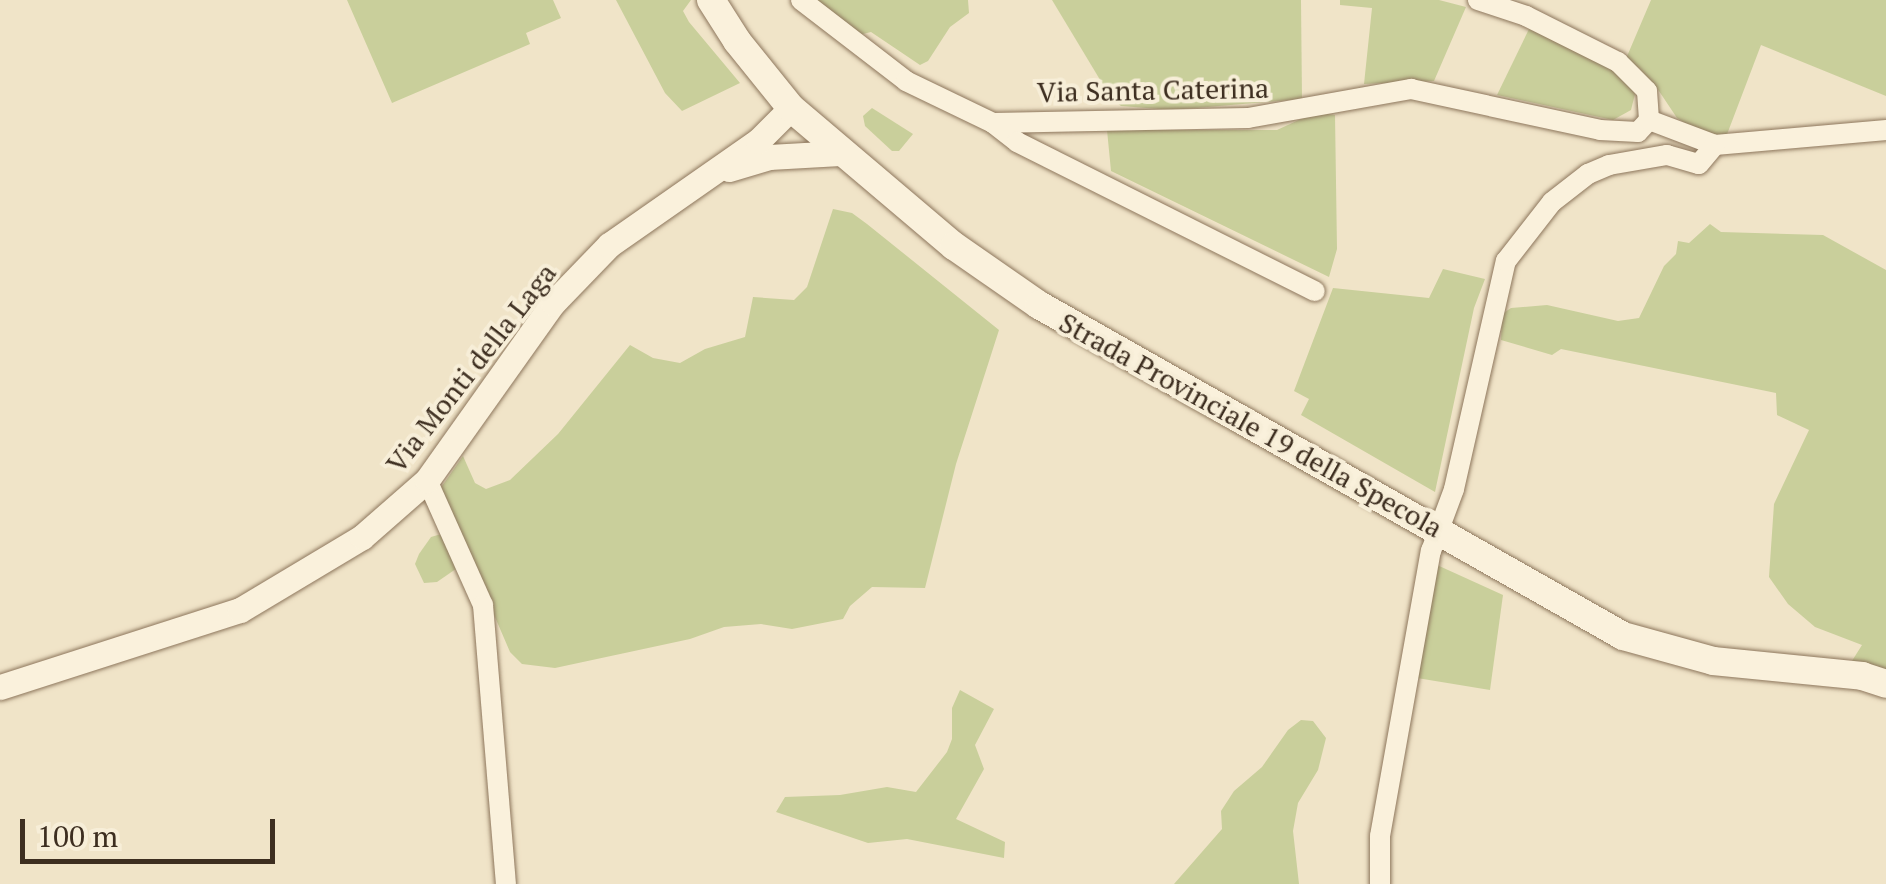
<!DOCTYPE html>
<style>
body{margin:0}
#map{position:relative;width:1886px;height:884px;overflow:hidden;background:#f0e4c8;font-family:"PT Serif",serif}
div>[style]{position:absolute}
.green>*{inset:0;background:#c9cf9b}
.roads{filter:drop-shadow(0 0 2px #8d765c) drop-shadow(0 0 2px #8d765c)}
.minor>*{height:20px;margin:-10px;padding:0 10px;transform-origin:10px;border-radius:10px;background:#faf1dc}
.tertiary>*{height:25px;margin:-12.5px;padding:0 12.5px;transform-origin:12.5px;border-radius:12.5px;background:#faf1dc}
.secondary>*{height:28px;margin:-14px;padding:0 14px;transform-origin:14px;border-radius:14px;background:#faf1dc}
span{translate:-50% -50%;white-space:nowrap;text-align:center;line-height:1.15;-webkit-text-stroke:8px #f7eed8;paint-order:stroke}
.street-label{font-size:28px;color:#3d2e20}
.scale{position:absolute;left:20px;top:819px;width:255px;height:45px;box-sizing:border-box;border:5px solid #3d2e20;border-top:0;padding-left:12px;font-size:30px;line-height:35px;white-space:nowrap;color:#3d2e20;-webkit-text-stroke:8px #f7eed8;paint-order:stroke}
</style>
<div id="map">
<div class="green">
<i style="clip-path:polygon(347px 0,553px 0,561px 18px,526px 33px,530px 44px,392px 103px)"></i>
<i style="clip-path:polygon(616px 0,691px 0,683px 11px,689px 22px,740px 83px,682px 111px,665px 93px)"></i>
<i style="clip-path:polygon(811px 0,968px 0,969px 13px,950px 27px,928px 61px,920px 65px,871px 32px,859px 35px)"></i>
<i style="clip-path:polygon(1052px 0,1301px 0,1302px 99px,1172px 110px,1121px 106px,1111px 98px)"></i>
<i style="clip-path:polygon(1340px 0,1439px 0,1466px 7px,1434px 81px,1364px 84px,1372px 8px,1340px 5px)"></i>
<i style="clip-path:polygon(1651px 0,1886px 0,1886px 96px,1761px 45px,1726px 137px,1703px 134px,1677px 118px,1659px 91px,1639px 68px,1625px 61px)"></i>
<i style="clip-path:polygon(1529px 29px,1619px 72px,1635px 94px,1631px 110px,1613px 120px,1497px 95px)"></i>
<i style="clip-path:polygon(872px 108px,913px 134px,899px 151px,892px 151px,865px 126px,863px 116px)"></i>
<i style="clip-path:polygon(1316px 112px,1335px 115px,1337px 249px,1329px 277px,1111px 171px,1107px 130px,1277px 130px)"></i>
<i style="clip-path:polygon(833px 209px,852px 213px,867px 224px,999px 330px,956px 464px,925px 588px,872px 587px,850px 606px,843px 619px,792px 629px,761px 624px,724px 627px,690px 639px,555px 668px,522px 664px,510px 652px,440px 489px,463px 456px,475px 483px,486px 489px,510px 480px,558px 434px,630px 345px,653px 358px,680px 363px,705px 349px,745px 337px,753px 297px,794px 300px,807px 287px)"></i>
<i style="clip-path:polygon(1710px 224px,1721px 232px,1823px 235px,1886px 270px,1886px 677px,1850px 664px,1862px 645px,1815px 627px,1788px 604px,1769px 577px,1774px 504px,1809px 430px,1777px 415px,1776px 393px,1561px 349px,1552px 355px,1501px 340px,1502px 314px,1511px 308px,1547px 305px,1618px 321px,1639px 318px,1664px 266px,1676px 254px,1678px 241px,1689px 243px)"></i>
<i style="clip-path:polygon(1443px 269px,1485px 279px,1474px 308px,1435px 492px,1301px 415px,1309px 399px,1294px 391px,1333px 288px,1429px 298px)"></i>
<i style="clip-path:polygon(448px 532px,463px 564px,437px 582px,424px 583px,415px 564px,419px 554px,431px 537px)"></i>
<i style="clip-path:polygon(1437px 565px,1503px 595px,1490px 690px,1417px 678px)"></i>
<i style="clip-path:polygon(960px 690px,994px 709px,975px 745px,984px 769px,956px 819px,1005px 842px,1004px 858px,907px 839px,868px 843px,776px 812px,785px 797px,840px 795px,887px 787px,916px 792px,947px 752px,952px 739px,952px 708px)"></i>
<i style="clip-path:polygon(1301px 720px,1313px 721px,1326px 738px,1318px 770px,1298px 803px,1293px 831px,1299px 884px,1174px 884px,1222px 829px,1221px 811px,1234px 791px,1262px 767px,1288px 730px)"></i>
</div>
<div class="roads">
<div class="minor">
<i style="left:801px;top:0;width:133px;rotate:37.6deg"></i>
<i style="left:906px;top:81px;width:97px;rotate:25.8deg"></i>
<i style="left:993px;top:123px;width:255px;rotate:-1.1deg"></i>
<i style="left:1248px;top:118px;width:166px;rotate:-10.1deg"></i>
<i style="left:1411px;top:89px;width:193px;rotate:12.2deg"></i>
<i style="left:1600px;top:130px;width:38px;rotate:3deg"></i>
<i style="left:1638px;top:132px;width:16px;rotate:-47deg"></i>
<i style="left:1478px;top:0;width:51px;rotate:18.4deg"></i>
<i style="left:1526px;top:16px;width:103px;rotate:26.6deg"></i>
<i style="left:1618px;top:62px;width:41px;rotate:45deg"></i>
<i style="left:1647px;top:91px;width:29px;rotate:86deg"></i>
<i style="left:1649px;top:120px;width:71px;rotate:20.7deg"></i>
<i style="left:1715px;top:145px;width:172px;rotate:-5deg"></i>
<i style="left:993px;top:123px;width:31px;rotate:38deg"></i>
<i style="left:1017px;top:142px;width:333px;rotate:26.6deg"></i>
<i style="left:427px;top:480px;width:137px;rotate:65.9deg"></i>
<i style="left:483px;top:605px;width:280px;rotate:85.3deg"></i>
<i style="left:1380px;top:884px;width:48px;rotate:-90deg"></i>
<i style="left:1380px;top:836px;width:290px;rotate:-79.9deg"></i>
<i style="left:1431px;top:551px;width:66px;rotate:-69.6deg"></i>
<i style="left:1454px;top:489px;width:234px;rotate:-77.2deg"></i>
<i style="left:1506px;top:261px;width:75px;rotate:-52.1deg"></i>
<i style="left:1552px;top:202px;width:46px;rotate:-37.9deg"></i>
<i style="left:1588px;top:174px;width:23px;rotate:-23deg"></i>
<i style="left:1609px;top:165px;width:59px;rotate:-9.8deg"></i>
<i style="left:1667px;top:155px;width:33px;rotate:16deg"></i>
<i style="left:1699px;top:164px;width:25px;rotate:-50deg"></i>
</div>
<div class="tertiary">
<i style="left:729px;top:169px;width:42px;rotate:-16.7deg"></i>
<i style="left:769px;top:157px;width:71px;rotate:-3.2deg"></i>
<i style="left:0;top:687px;width:252px;rotate:-17.8deg"></i>
<i style="left:240px;top:610px;width:142px;rotate:-30.9deg"></i>
<i style="left:362px;top:537px;width:86px;rotate:-41.2deg"></i>
<i style="left:427px;top:480px;width:217px;rotate:-54.6deg"></i>
<i style="left:553px;top:303px;width:81px;rotate:-46deg"></i>
<i style="left:609px;top:245px;width:182px;rotate:-34.9deg"></i>
<i style="left:758px;top:141px;width:47px;rotate:-45deg"></i>
</div>
<div class="secondary">
<i style="left:711px;top:0;width:49px;rotate:57.6deg"></i>
<i style="left:737px;top:41px;width:86px;rotate:51.1deg"></i>
<i style="left:791px;top:108px;width:214px;rotate:40.3deg"></i>
<i style="left:954px;top:246px;width:103px;rotate:34.8deg"></i>
<i style="left:1039px;top:305px;width:671px;rotate:29.54deg"></i>
<i style="left:1623px;top:636px;width:93px;rotate:15.5deg"></i>
<i style="left:1713px;top:661px;width:150px;rotate:5.7deg"></i>
<i style="left:1862px;top:676px;width:25px;rotate:18deg"></i>
</div>
</div>
<div class="street-label">
<span style="left:1153px;top:90px;rotate:-1deg">Via Santa Caterina</span>
<span style="left:471px;top:368px;rotate:-52deg">Via Monti della Laga</span>
<span style="left:1251px;top:425px;rotate:29deg">Strada Provinciale 19 della Specola</span>
</div>
<div class="scale">100 m</div>
</div>
